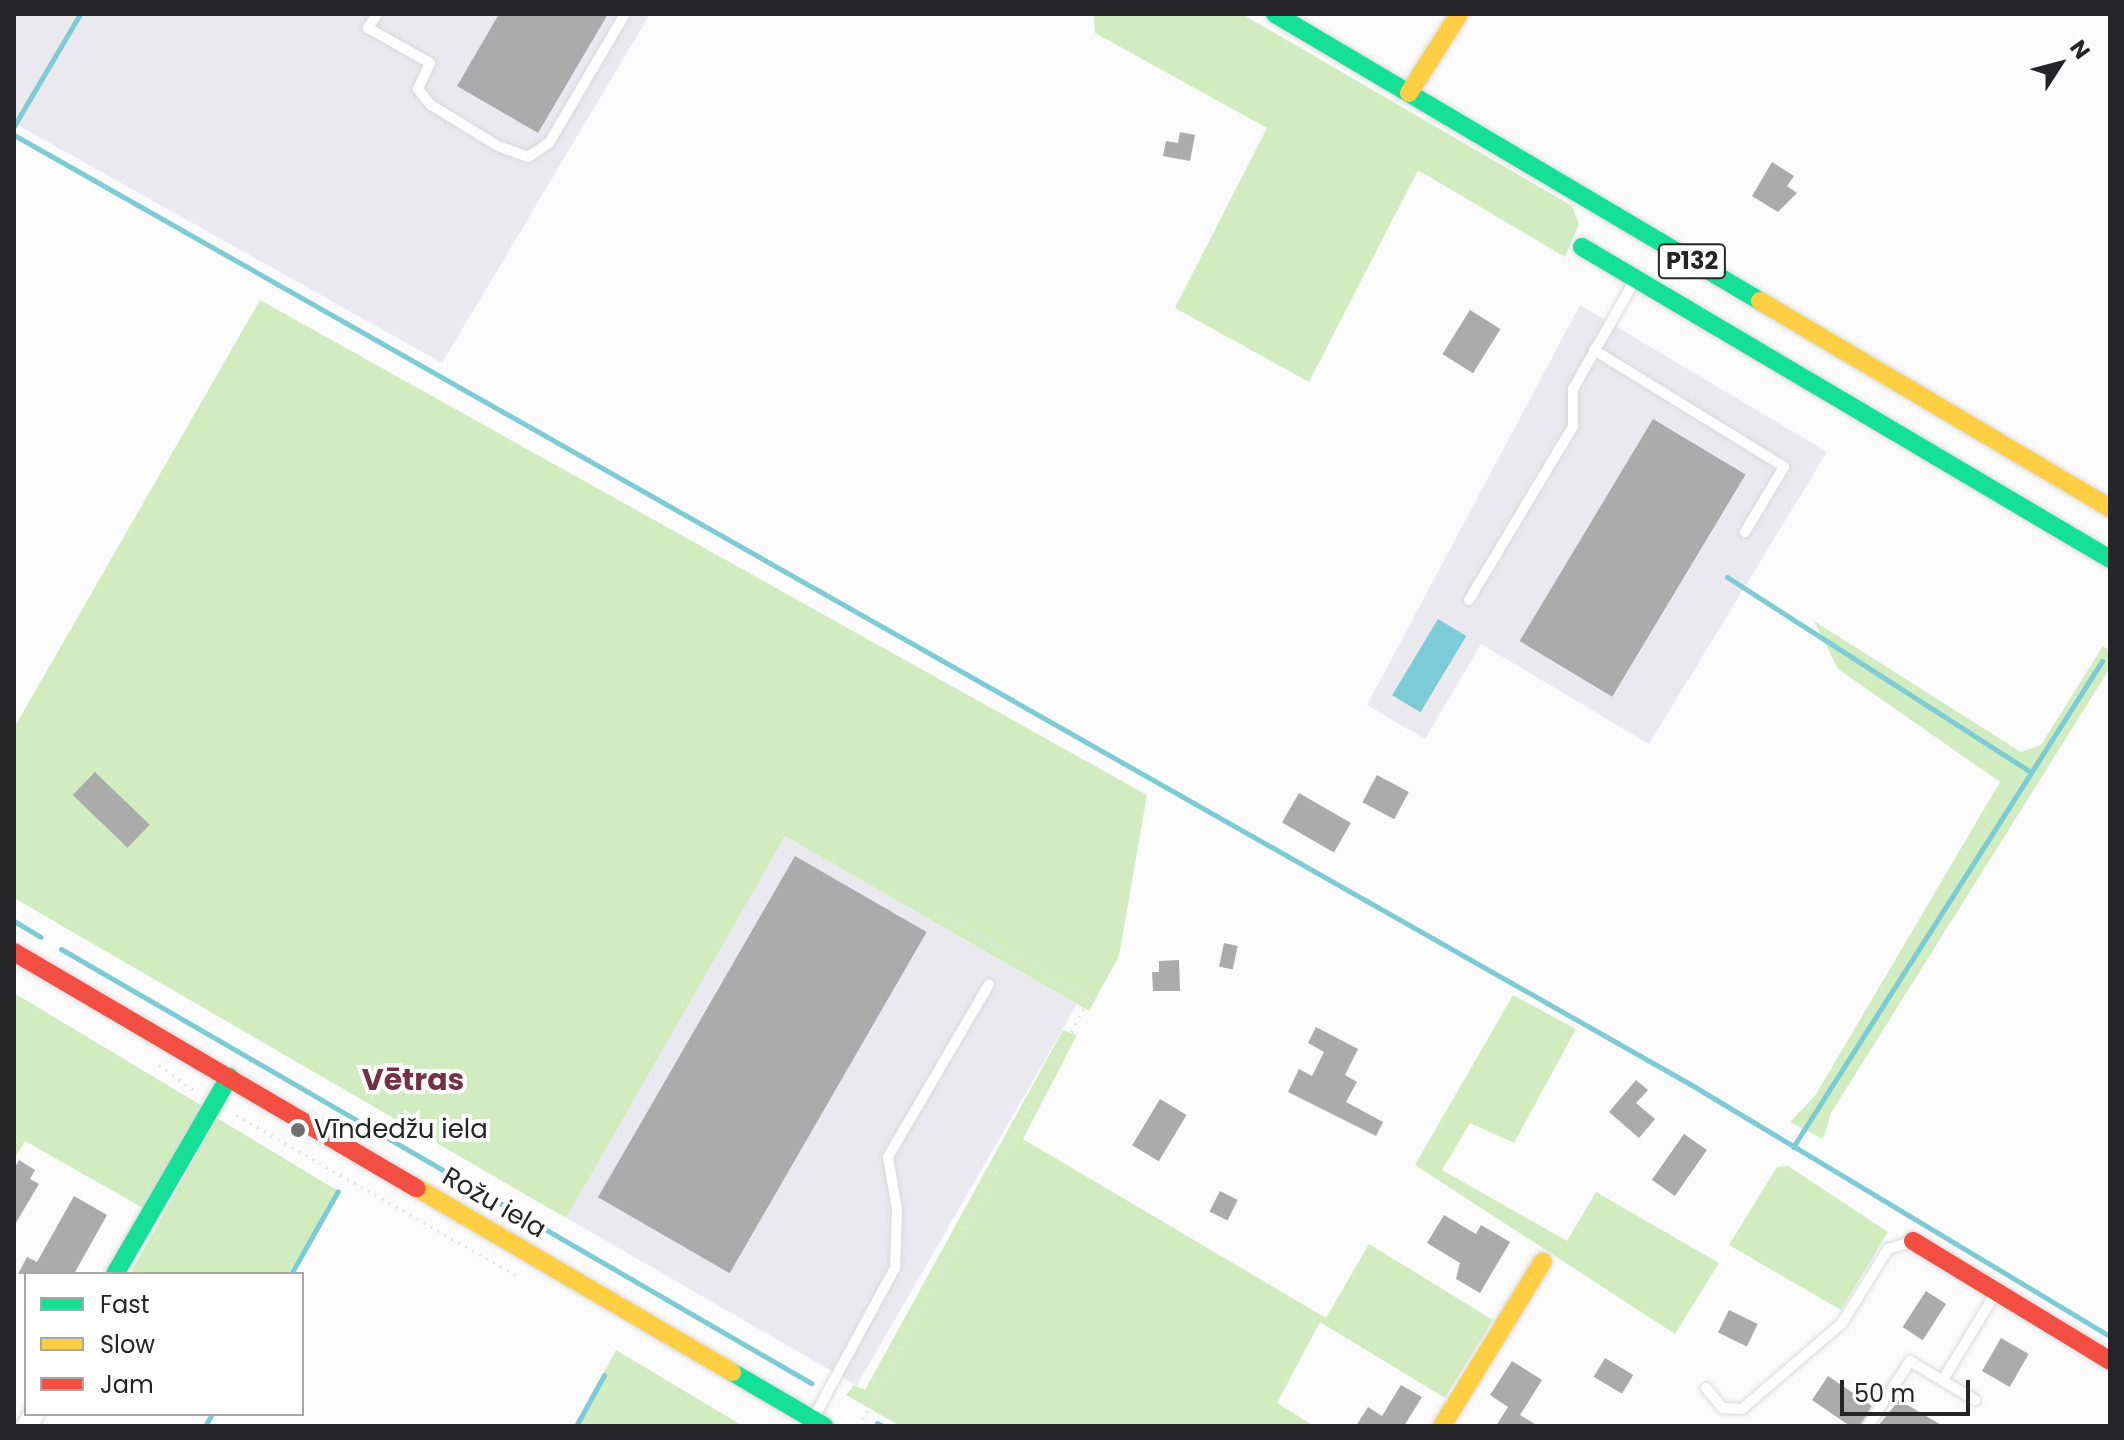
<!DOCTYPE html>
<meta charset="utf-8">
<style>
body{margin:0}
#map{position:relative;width:2124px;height:1440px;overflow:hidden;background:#fbfbfc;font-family:Poppins,sans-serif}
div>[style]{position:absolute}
.built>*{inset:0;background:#eae9ef;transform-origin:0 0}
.green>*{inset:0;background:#d1edbf}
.water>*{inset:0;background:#7ccbd6;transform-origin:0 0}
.stream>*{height:5px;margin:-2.5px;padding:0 2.5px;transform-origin:2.5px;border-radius:2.5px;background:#7ccbd6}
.building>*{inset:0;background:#ababac;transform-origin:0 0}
.path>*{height:3px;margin-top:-1.5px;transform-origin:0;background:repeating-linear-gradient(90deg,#e2e2e2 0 2px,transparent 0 8px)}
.roads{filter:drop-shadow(0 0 2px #d9d8da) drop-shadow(0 0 2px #d9d8da)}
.lane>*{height:10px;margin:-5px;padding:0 5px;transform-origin:5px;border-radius:5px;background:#fefeff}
.street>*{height:20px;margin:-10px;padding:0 10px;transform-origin:10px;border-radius:10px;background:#fefeff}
.fast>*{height:18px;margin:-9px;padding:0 9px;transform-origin:9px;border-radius:9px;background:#16e098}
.slow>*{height:18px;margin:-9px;padding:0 9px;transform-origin:9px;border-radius:9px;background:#ffcf43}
.jam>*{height:18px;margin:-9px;padding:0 9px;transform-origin:9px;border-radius:9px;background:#f24e42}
.dots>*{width:22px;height:22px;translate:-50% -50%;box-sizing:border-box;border:4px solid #fff;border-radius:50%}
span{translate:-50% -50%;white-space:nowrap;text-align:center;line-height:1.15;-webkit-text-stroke:8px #fff;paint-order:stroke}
.shield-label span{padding:2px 6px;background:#fff;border:2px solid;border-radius:6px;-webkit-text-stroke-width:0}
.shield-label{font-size:24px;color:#252426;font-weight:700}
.poi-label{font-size:26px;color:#252426}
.left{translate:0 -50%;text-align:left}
.street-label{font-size:26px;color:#252426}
.quarter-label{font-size:30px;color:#763046;font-weight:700}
.frame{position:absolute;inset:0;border:16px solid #252426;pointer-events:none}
.legend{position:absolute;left:24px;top:1272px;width:280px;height:144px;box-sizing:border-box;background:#fff;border:2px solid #a8a7a8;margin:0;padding:10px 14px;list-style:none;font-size:24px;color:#252426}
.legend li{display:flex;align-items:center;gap:16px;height:40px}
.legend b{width:40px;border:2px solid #a8a7a8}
.north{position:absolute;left:2020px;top:24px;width:80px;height:80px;-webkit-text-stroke:6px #fff;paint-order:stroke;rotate:54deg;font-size:22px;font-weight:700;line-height:32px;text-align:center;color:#252426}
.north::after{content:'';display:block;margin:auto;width:28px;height:36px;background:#252426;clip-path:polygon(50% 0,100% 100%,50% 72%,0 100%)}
.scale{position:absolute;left:1840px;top:1380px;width:130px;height:36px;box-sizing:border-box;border:4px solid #252426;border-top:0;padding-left:10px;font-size:24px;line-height:28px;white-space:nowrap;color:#252426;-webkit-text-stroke:6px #fff;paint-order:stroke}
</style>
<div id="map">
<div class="built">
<i style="clip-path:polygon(14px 14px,650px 14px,442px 363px,14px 123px)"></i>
<i style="clip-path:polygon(1580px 305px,1827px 452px,1649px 744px,1481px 644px,1425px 739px,1367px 705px)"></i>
<i style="left:785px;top:836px;width:337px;height:440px;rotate:30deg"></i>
</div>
<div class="green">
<i style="clip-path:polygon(1094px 14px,1242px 14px,1572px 206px,1579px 224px,1565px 257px,1418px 170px,1309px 382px,1175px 308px,1267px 128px,1095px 33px)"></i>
<i style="clip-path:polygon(260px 300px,1147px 795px,1119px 956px,1089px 1011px,785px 836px,566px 1218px,14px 898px,14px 728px)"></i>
<i style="clip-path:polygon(1814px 621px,2021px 752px,2041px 745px,2103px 646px,2110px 651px,2110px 668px,1831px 1113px,1823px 1139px,1790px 1122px,1815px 1096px,2000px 782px,1838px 669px)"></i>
<i style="clip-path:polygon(14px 993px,204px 1107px,143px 1208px,25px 1141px,14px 1159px)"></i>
<i style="clip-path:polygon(1513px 995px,1576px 1029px,1514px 1143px,1470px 1123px,1442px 1170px,1567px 1241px,1596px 1192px,1719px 1263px,1675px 1334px,1415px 1165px)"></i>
<i style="clip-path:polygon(1063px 1030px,1077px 1035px,1023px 1139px,1326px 1318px,1369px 1244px,1493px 1320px,1445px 1398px,1320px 1322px,1277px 1403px,1314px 1426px,900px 1426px,846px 1395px,854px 1385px,865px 1390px)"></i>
<i style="clip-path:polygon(217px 1118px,338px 1191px,288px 1274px,130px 1274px)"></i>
<i style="clip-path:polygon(1788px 1166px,1888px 1232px,1841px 1310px,1729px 1245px,1777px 1167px)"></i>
<i style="clip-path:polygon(616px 1350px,743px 1426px,576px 1426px)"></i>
</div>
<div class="water">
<i style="left:1438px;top:619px;width:33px;height:89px;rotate:31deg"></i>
</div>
<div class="stream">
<i style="left:14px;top:126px;width:130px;rotate:-59.5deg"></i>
<i style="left:14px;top:135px;width:1926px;rotate:29.52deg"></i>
<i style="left:1690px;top:1084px;width:490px;rotate:31deg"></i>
<i style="left:1727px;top:577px;width:361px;rotate:32.7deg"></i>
<i style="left:14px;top:921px;width:31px;rotate:31deg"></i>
<i style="left:61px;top:949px;width:867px;rotate:30.06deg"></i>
<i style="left:1793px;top:1147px;width:576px;rotate:-57.55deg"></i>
<i style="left:291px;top:1274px;width:95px;rotate:-60.5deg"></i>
<i style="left:877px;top:1423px;width:7px;rotate:27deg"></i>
<i style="left:205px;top:1426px;width:14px;rotate:-60deg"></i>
<i style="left:576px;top:1426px;width:58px;rotate:-61.2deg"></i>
</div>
<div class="building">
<i style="clip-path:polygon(499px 14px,608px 14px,538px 133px,457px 86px)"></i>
<i style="clip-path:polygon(1180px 132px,1195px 135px,1190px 161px,1163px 156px,1166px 141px,1178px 143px)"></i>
<i style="clip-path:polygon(1772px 162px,1794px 176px,1787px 186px,1797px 193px,1778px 212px,1752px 196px)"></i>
<i style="left:1470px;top:310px;width:36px;height:52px;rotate:32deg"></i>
<i style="left:1653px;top:419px;width:108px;height:259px;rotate:31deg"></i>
<i style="left:95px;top:772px;width:76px;height:32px;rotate:44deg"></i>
<i style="left:1377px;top:775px;width:36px;height:31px;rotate:28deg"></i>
<i style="left:1299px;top:793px;width:60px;height:34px;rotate:30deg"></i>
<i style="left:795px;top:856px;width:152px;height:394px;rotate:30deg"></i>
<i style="left:1224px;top:943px;width:14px;height:24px;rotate:12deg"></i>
<i style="clip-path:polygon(1179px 960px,1180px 991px,1153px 991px,1152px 972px,1159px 972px,1159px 961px)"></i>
<i style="clip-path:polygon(1316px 1027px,1358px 1049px,1345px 1075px,1357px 1082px,1346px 1102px,1383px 1122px,1376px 1136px,1288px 1092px,1299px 1069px,1312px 1076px,1324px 1052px,1308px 1043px)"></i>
<i style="clip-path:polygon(1636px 1080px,1648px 1090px,1636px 1103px,1655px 1119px,1639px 1138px,1609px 1112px)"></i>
<i style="left:1160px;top:1099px;width:31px;height:54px;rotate:31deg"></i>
<i style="left:1684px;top:1134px;width:28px;height:56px;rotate:35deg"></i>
<i style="clip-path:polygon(19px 1160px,35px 1170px,30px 1179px,39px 1184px,14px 1226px,14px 1169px)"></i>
<i style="left:1220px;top:1191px;width:20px;height:23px;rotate:27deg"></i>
<i style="clip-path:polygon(74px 1196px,107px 1215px,74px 1274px,18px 1274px,27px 1257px,37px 1262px)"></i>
<i style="clip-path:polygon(1444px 1215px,1476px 1234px,1481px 1225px,1510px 1242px,1480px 1293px,1456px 1279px,1460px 1263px,1427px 1243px)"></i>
<i style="left:1926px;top:1291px;width:24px;height:43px;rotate:33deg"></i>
<i style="left:1729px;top:1310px;width:32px;height:25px;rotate:26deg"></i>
<i style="left:2001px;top:1338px;width:32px;height:38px;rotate:30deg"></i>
<i style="left:1605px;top:1358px;width:33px;height:22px;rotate:31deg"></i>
<i style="clip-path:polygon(1512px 1361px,1542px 1380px,1520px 1415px,1538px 1426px,1496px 1426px,1508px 1407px,1490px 1395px)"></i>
<i style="clip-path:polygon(1828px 1376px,1872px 1406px,1860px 1426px,1850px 1426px,1812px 1400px)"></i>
<i style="clip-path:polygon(1401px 1385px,1422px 1397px,1404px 1426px,1356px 1426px,1368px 1407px,1382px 1416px)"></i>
<i style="clip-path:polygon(1899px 1400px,1943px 1426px,1878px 1426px)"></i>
</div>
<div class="path">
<i style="left:159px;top:1065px;width:44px;rotate:35.8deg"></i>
<i style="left:236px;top:1115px;width:328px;rotate:29.8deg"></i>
<i style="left:859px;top:1426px;width:485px;rotate:-61.7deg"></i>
<i style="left:1089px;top:999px;width:174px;rotate:-149.3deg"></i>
</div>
<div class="roads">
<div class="lane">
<i style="left:377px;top:14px;width:17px;rotate:123deg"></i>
<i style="left:368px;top:28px;width:71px;rotate:29.4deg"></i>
<i style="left:430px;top:63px;width:29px;rotate:115deg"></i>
<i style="left:418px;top:89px;width:21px;rotate:51deg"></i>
<i style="left:431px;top:105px;width:79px;rotate:31.5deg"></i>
<i style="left:498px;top:146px;width:32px;rotate:20deg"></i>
<i style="left:528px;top:157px;width:25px;rotate:-34deg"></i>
<i style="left:549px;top:143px;width:150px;rotate:-59.5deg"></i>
<i style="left:1594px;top:350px;width:223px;rotate:31.6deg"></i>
<i style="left:1784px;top:467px;width:76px;rotate:121deg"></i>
<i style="left:1469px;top:600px;width:203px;rotate:-59.1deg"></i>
<i style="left:1573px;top:426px;width:37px;rotate:-90deg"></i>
<i style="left:1573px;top:389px;width:125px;rotate:-60.4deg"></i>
<i style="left:1944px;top:1378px;width:98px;rotate:-58.7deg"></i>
<i style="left:1706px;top:1388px;width:26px;rotate:50deg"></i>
<i style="left:1723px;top:1408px;width:19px;rotate:3deg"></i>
<i style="left:1742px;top:1409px;width:132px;rotate:-40.7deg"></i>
<i style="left:1842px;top:1323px;width:87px;rotate:-58.1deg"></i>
<i style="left:1888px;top:1249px;width:24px;rotate:-17deg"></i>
<i style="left:814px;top:1417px;width:170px;rotate:-61.5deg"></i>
<i style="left:895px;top:1268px;width:58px;rotate:-88deg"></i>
<i style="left:897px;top:1210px;width:54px;rotate:-99.6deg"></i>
<i style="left:888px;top:1157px;width:200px;rotate:-59.7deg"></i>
<i style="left:1868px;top:1426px;width:77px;rotate:-57.1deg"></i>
<i style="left:1910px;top:1361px;width:76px;rotate:31deg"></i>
</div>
<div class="street">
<i style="left:27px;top:1426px;width:14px;rotate:-60deg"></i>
</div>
<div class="fast">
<i style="left:1275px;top:14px;width:564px;rotate:30.62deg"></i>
<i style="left:1582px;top:247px;width:613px;rotate:30.58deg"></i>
<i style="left:115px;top:1274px;width:228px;rotate:-59.9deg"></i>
<i style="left:732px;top:1372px;width:107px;rotate:30.4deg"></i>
</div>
<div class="slow">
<i style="left:1409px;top:93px;width:93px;rotate:-57.7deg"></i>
<i style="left:1760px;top:301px;width:407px;rotate:30.6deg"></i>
<i style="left:417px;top:1188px;width:365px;rotate:30.3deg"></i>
<i style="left:1442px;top:1426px;width:193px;rotate:-58.5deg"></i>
</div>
<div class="jam">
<i style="left:14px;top:952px;width:467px;rotate:30.4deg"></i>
<i style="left:1913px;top:1241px;width:231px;rotate:31.3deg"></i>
</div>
</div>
<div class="dots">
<i style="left:298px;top:1130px;background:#706f71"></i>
</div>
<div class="shield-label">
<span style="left:1692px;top:261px">P132</span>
</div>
<div class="poi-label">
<span class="left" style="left:314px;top:1130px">Vīndedžu iela</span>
</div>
<div class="street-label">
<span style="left:494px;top:1203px;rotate:30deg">Rožu iela</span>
</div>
<div class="quarter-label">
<span style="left:413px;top:1080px">Vētras</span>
</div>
<div class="frame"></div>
<ul class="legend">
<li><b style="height:10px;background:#16e098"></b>Fast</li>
<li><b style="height:10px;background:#ffcf43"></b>Slow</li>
<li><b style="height:10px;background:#f24e42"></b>Jam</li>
</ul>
<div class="north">N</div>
<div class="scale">50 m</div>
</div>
